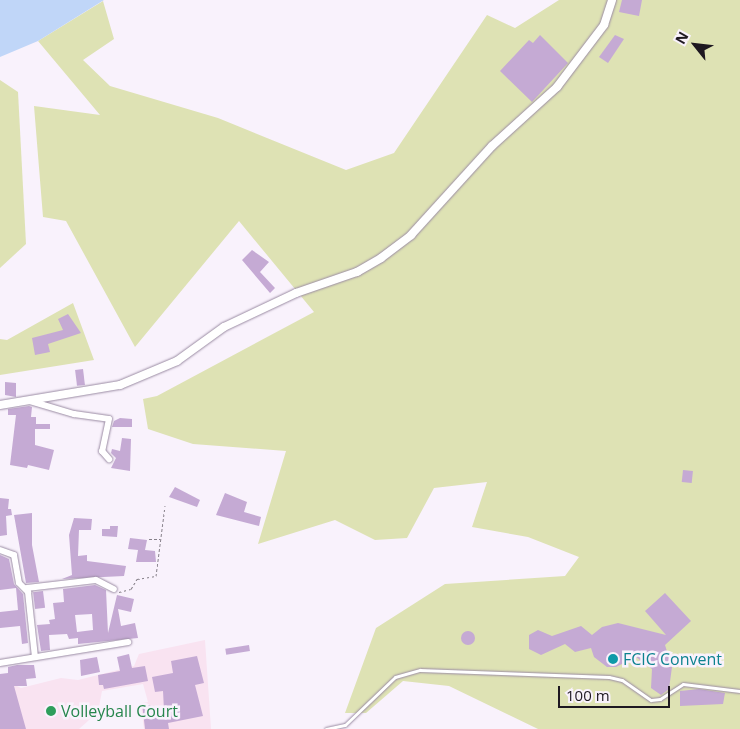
<!DOCTYPE html>
<style>
body{margin:0}
#map{position:relative;width:740px;height:729px;overflow:hidden;background:#f9f2fc;font-family:"Open Sans",sans-serif}
div>[style]{position:absolute}
.education>*{inset:0;background:#f9e3f1}
.green>*{inset:0;background:#dee2b4}
.water>*{inset:0;background:#c0d6f8}
.building>*{inset:0;background:#c5aad4;transform-origin:0 0}
.round{border-radius:50%}
.path>*{height:1px;margin-top:-0.5px;transform-origin:0;background:repeating-linear-gradient(90deg,#868089 0 2.5px,transparent 0 5px)}
.roads{filter:drop-shadow(0 0 1px #9a8ba3) drop-shadow(0 0 1px #9a8ba3)}
.service>*{height:3px;margin:-1.5px;padding:0 1.5px;transform-origin:1.5px;border-radius:1.5px;background:#fff}
.minor>*{height:6px;margin:-3px;padding:0 3px;transform-origin:3px;border-radius:3px;background:#fff}
.tertiary>*{height:8px;margin:-4px;padding:0 4px;transform-origin:4px;border-radius:4px;background:#fff}
.dots>*{width:14px;height:14px;translate:-50% -50%;box-sizing:border-box;border:2px solid #f9f2fc;border-radius:50%}
span{translate:-50% -50%;white-space:nowrap;text-align:center;line-height:1.15;-webkit-text-stroke:5px #f9f2fc;paint-order:stroke}
.culture-label{font-size:16px;color:#0d838f}
.left{translate:0 -50%;text-align:left}
.leisure-label{font-size:16px;color:#27864d}
.north{position:absolute;left:670px;top:20px;width:50px;height:50px;-webkit-text-stroke:4px #f9f2fc;paint-order:stroke;rotate:299deg;font-size:14px;font-weight:700;line-height:20px;text-align:center;color:#1e1821}
.north::after{content:'';display:block;margin:auto;width:18px;height:22px;background:#1e1821;clip-path:polygon(50% 0,100% 100%,50% 72%,0 100%)}
.scale{position:absolute;left:558px;top:686px;width:112px;height:22px;box-sizing:border-box;border:2px solid #1e1821;border-top:0;padding-left:6px;font-size:15px;line-height:18px;white-space:nowrap;color:#1e1821;-webkit-text-stroke:4px #f9f2fc;paint-order:stroke}
</style>
<div id="map">
<div class="education">
<i style="clip-path:polygon(205px 640px,211px 729px,144px 729px,141px 707px,142px 703px,148px 702px,143px 684px,102px 691px,98px 712px,79px 729px,0 729px,0 689px,15px 685px,21px 688px,61px 678px,78px 680px,134px 666px,139px 654px)"></i>
</div>
<div class="green">
<i style="clip-path:polygon(559px 0,740px 0,740px 729px,538px 729px,449px 686px,403px 681px,366px 713px,345px 713px,376px 628px,445px 584px,565px 576px,579px 557px,528px 537px,472px 527px,487px 482px,434px 488px,407px 538px,375px 540px,335px 520px,258px 544px,286px 451px,193px 444px,148px 429px,143px 399px,157px 396px,314px 312px,239px 221px,135px 347px,66px 221px,43px 217px,34px 106px,100px 115px,38px 41px,103px 1px,114px 39px,83px 60px,110px 86px,218px 118px,346px 170px,394px 153px,487px 15px,515px 28px)"></i>
<i style="clip-path:polygon(0 80px,18px 92px,26px 244px,0 268px)"></i>
<i style="clip-path:polygon(73px 303px,94px 360px,0 375px,0 339px,7px 340px)"></i>
</div>
<div class="water">
<i style="clip-path:polygon(0 0,104px 0,38px 41px,0 57px)"></i>
</div>
<div class="building">
<i style="clip-path:polygon(622px 0,642px 0,639px 16px,619px 12px)"></i>
<i style="clip-path:polygon(540px 35px,568px 63px,532px 102px,500px 71px,529px 40px,533px 43px)"></i>
<i style="clip-path:polygon(615px 35px,624px 39px,608px 63px,599px 57px)"></i>
<i style="clip-path:polygon(252px 250px,269px 262px,260px 272px,275px 288px,270px 293px,242px 260px)"></i>
<i style="clip-path:polygon(68px 314px,81px 333px,48px 344px,50px 352px,35px 355px,32px 338px,63px 330px,58px 319px)"></i>
<i style="left:83px;top:369px;width:16px;height:8px;rotate:83deg"></i>
<i style="clip-path:polygon(5px 382px,16px 383px,16px 397px,5px 395px)"></i>
<i style="clip-path:polygon(29px 406px,32px 407px,31px 417px,36px 417px,36px 424px,50px 424px,50px 429px,35px 429px,35px 445px,54px 450px,49px 470px,28px 465px,27px 468px,10px 465px,16px 415px,8px 415px,8px 409px)"></i>
<i style="clip-path:polygon(120px 418px,132px 419px,132px 427px,112px 427px,114px 421px)"></i>
<i style="clip-path:polygon(122px 438px,131px 439px,130px 471px,111px 468px,116px 458px,111px 453px,112px 449px,120px 451px)"></i>
<i style="left:683px;top:470px;width:10px;height:12px;rotate:6deg"></i>
<i style="clip-path:polygon(175px 487px,200px 500px,197px 507px,169px 497px)"></i>
<i style="clip-path:polygon(225px 493px,247px 502px,244px 512px,261px 517px,259px 526px,216px 515px)"></i>
<i style="clip-path:polygon(0 498px,9px 499px,8px 509px,11px 509px,12px 515px,6px 516px,7px 535px,0 536px)"></i>
<i style="clip-path:polygon(32px 513px,32px 545px,39px 582px,26px 583px,14px 515px)"></i>
<i style="clip-path:polygon(74px 518px,92px 519px,91px 530px,79px 530px,78px 556px,87px 555px,87px 561px,126px 566px,124px 576px,62px 579px,72px 575px,69px 535px)"></i>
<i style="clip-path:polygon(110px 526px,118px 526px,117px 537px,102px 536px,102px 529px,110px 529px)"></i>
<i style="clip-path:polygon(130px 538px,147px 540px,145px 550px,155px 551px,156px 562px,136px 562px,138px 550px,128px 549px)"></i>
<i style="clip-path:polygon(0 555px,9px 559px,14px 584px,23px 594px,28px 643px,22px 644px,20px 626px,0 628px,0 612px,18px 610px,16px 588px,0 590px)"></i>
<i style="clip-path:polygon(evenodd,95px 585px,106px 590px,108px 633px,117px 595px,134px 599px,131px 612px,118px 609px,121px 626px,135px 623px,138px 638px,78px 644px,78px 638px,69px 639px,67px 634px,49px 635px,50px 650px,41px 651px,37px 625px,50px 624px,49px 620px,55px 619px,53px 603px,64px 602px,63px 589px,95px 585px,92px 614px,93px 630px,77px 632px,75px 615px,92px 614px)"></i>
<i style="left:43px;top:591px;width:17px;height:10px;rotate:83deg"></i>
<i style="clip-path:polygon(665px 593px,691px 621px,665px 645px,672px 667px,669px 689px,661px 695px,651px 688px,652px 669px,636px 657px,616px 667px,607px 667px,594px 657px,591px 648px,575px 652px,565px 644px,541px 655px,529px 649px,529px 635px,538px 630px,552px 636px,581px 626px,592px 635px,602px 627px,618px 623px,666px 635px,645px 611px)"></i>
<i class="round" style="left:461px;top:631px;width:14px;height:14px"></i>
<i style="left:249px;top:645px;width:6px;height:24px;rotate:81deg"></i>
<i style="clip-path:polygon(129px 654px,132px 668px,145px 666px,148px 681px,104px 689px,103px 685px,99px 685px,98px 675px,120px 671px,117px 657px)"></i>
<i style="clip-path:polygon(197px 656px,204px 683px,195px 685px,203px 716px,168px 723px,169px 729px,145px 729px,142px 703px,164px 710px,163px 691px,155px 692px,152px 677px,173px 673px,171px 661px)"></i>
<i style="clip-path:polygon(97px 657px,100px 672px,81px 676px,80px 660px)"></i>
<i style="clip-path:polygon(17px 665px,34px 665px,36px 678px,26px 679px,27px 686px,14px 686px,26px 729px,0 729px,0 674px,8px 673px,8px 667px)"></i>
<i style="clip-path:polygon(699px 689px,725px 693px,723px 704px,680px 706px,680px 691px)"></i>
</div>
<div class="path">
<i style="left:149px;top:539px;width:11px"></i>
<i style="left:119px;top:592px;width:12px;rotate:-14deg"></i>
<i style="left:131px;top:589px;width:12px;rotate:-59deg"></i>
<i style="left:137px;top:579px;width:19px;rotate:-9deg"></i>
<i style="left:156px;top:576px;width:71px;rotate:-82.7deg"></i>
</div>
<div class="roads">
<div class="service">
<i style="left:326px;top:729px;width:19px;rotate:-12deg"></i>
<i style="left:345px;top:725px;width:69px;rotate:-43.8deg"></i>
<i style="left:395px;top:677px;width:26px;rotate:-16deg"></i>
<i style="left:420px;top:670px;width:189px;rotate:2.1deg"></i>
<i style="left:609px;top:677px;width:13px;rotate:13deg"></i>
<i style="left:622px;top:680px;width:35px;rotate:35deg"></i>
<i style="left:651px;top:700px;width:9px;rotate:-6deg"></i>
<i style="left:660px;top:699px;width:27px;rotate:-33deg"></i>
<i style="left:683px;top:684px;width:57px;rotate:7deg"></i>
</div>
<div class="minor">
<i style="left:30px;top:401px;width:46px;rotate:16.5deg"></i>
<i style="left:74px;top:414px;width:35px;rotate:8deg"></i>
<i style="left:109px;top:419px;width:33px;rotate:102deg"></i>
<i style="left:102px;top:451px;width:11px;rotate:49deg"></i>
<i style="left:0;top:550px;width:15px;rotate:20deg"></i>
<i style="left:14px;top:555px;width:28px;rotate:80deg"></i>
<i style="left:19px;top:583px;width:13px;rotate:45deg"></i>
<i style="left:28px;top:592px;width:65px;rotate:83.9deg"></i>
<i style="left:27px;top:588px;width:69px;rotate:-6.6deg"></i>
<i style="left:96px;top:580px;width:20px;rotate:27deg"></i>
<i style="left:0;top:663px;width:130px;rotate:-9.3deg"></i>
</div>
<div class="tertiary">
<i style="left:0;top:405px;width:122px;rotate:-9.5deg"></i>
<i style="left:120px;top:385px;width:62px;rotate:-22.8deg"></i>
<i style="left:177px;top:361px;width:58px;rotate:-35.9deg"></i>
<i style="left:224px;top:327px;width:80px;rotate:-25.3deg"></i>
<i style="left:296px;top:293px;width:65px;rotate:-19deg"></i>
<i style="left:357px;top:272px;width:28px;rotate:-30deg"></i>
<i style="left:381px;top:258px;width:38px;rotate:-37deg"></i>
<i style="left:411px;top:235px;width:120px;rotate:-47.7deg"></i>
<i style="left:492px;top:146px;width:88px;rotate:-42.2deg"></i>
<i style="left:557px;top:87px;width:78px;rotate:-52.8deg"></i>
<i style="left:604px;top:25px;width:26px;rotate:-72deg"></i>
</div>
</div>
<div class="dots">
<i style="left:613px;top:659px;background:#0f9aa8"></i>
<i style="left:51px;top:711px;background:#2e9e5b"></i>
</div>
<div class="culture-label">
<span class="left" style="left:623px;top:659px">FCIC Convent</span>
</div>
<div class="leisure-label">
<span class="left" style="left:61px;top:711px">Volleyball Court</span>
</div>
<div class="north">N</div>
<div class="scale">100 m</div>
</div>
